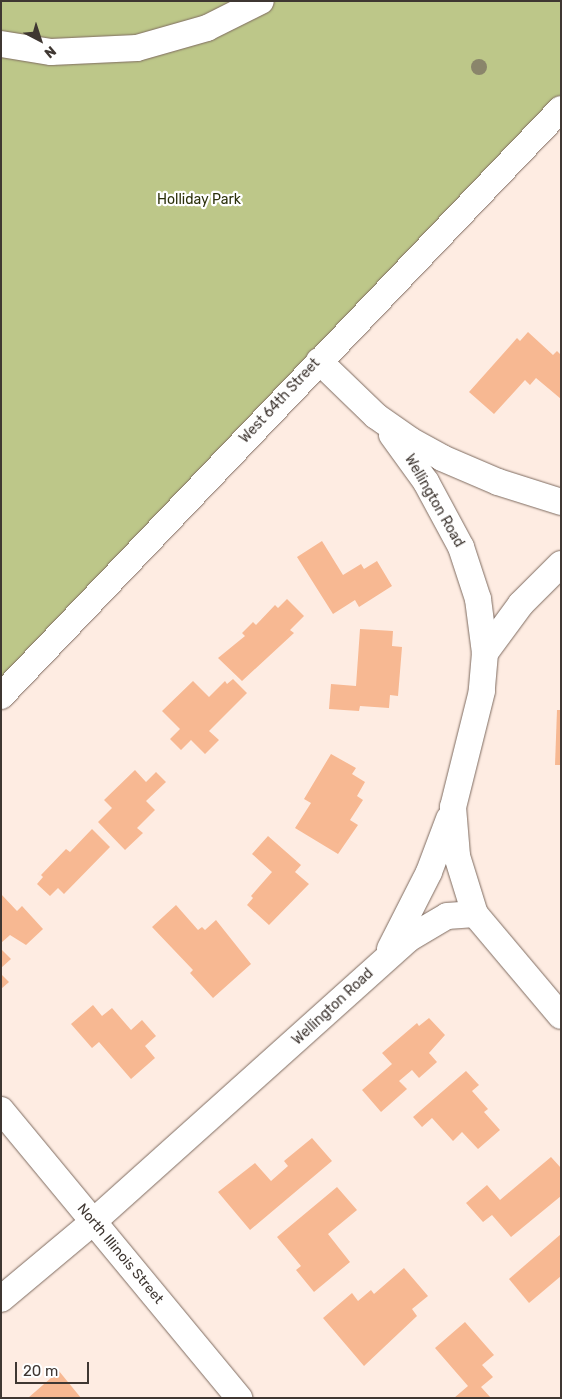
<!DOCTYPE html>
<style>
body{margin:0}
#map{position:relative;width:562px;height:1399px;overflow:hidden;background:#feece2;font-family:Rubik,sans-serif}
div>[style]{position:absolute}
.green>*{inset:0;background:#bdc789}
.building>*{inset:0;background:#f7b892}
.roads{filter:drop-shadow(0 0 1px #7e6b60) drop-shadow(0 0 1px #7e6b60)}
.minor>*{height:26px;margin:-13px;padding:0 13px;transform-origin:13px;border-radius:13px;background:#fff}
.trees>*{width:16px;height:16px;margin:-8px;border-radius:50%;background:#8a856b}
span{translate:-50% -50%;white-space:nowrap;text-align:center;line-height:1.15;-webkit-text-stroke:4.5px #fff;paint-order:stroke}
.park-label{font-size:14px;color:#2b300a}
.street-label{font-size:14px;color:#3f3732}
.frame{position:absolute;inset:0;border:2px solid #3f3732;pointer-events:none}
.north{position:absolute;left:15px;top:15px;width:50px;height:50px;-webkit-text-stroke:4px #fff;paint-order:stroke;rotate:140deg;font-size:14px;font-weight:700;line-height:20px;text-align:center;color:#3f3732}
.north::after{content:'';display:block;margin:auto;width:18px;height:22px;background:#3f3732;clip-path:polygon(50% 0,100% 100%,50% 72%,0 100%)}
.scale{position:absolute;left:15px;top:1362px;width:74px;height:22px;box-sizing:border-box;border:2px solid #3f3732;border-top:0;padding-left:6px;font-size:15px;line-height:18px;white-space:nowrap;color:#3f3732;-webkit-text-stroke:4px #fff;paint-order:stroke}
</style>
<div id="map">
<div class="green">
<i style="clip-path:polygon(1px 1px,561px 1px,561px 107px,1px 696px)"></i>
</div>
<div class="building">
<i style="clip-path:polygon(528px 332px,553px 355px,557px 351px,561px 355px,561px 399px,536px 378px,530px 385px,525px 380px,494px 414px,469px 392px,517px 338px,520px 341px)"></i>
<i style="clip-path:polygon(322px 541px,343px 575px,361px 564px,364px 569px,377px 561px,392px 586px,359px 607px,355px 600px,333px 614px,297px 557px)"></i>
<i style="clip-path:polygon(287px 599px,304px 616px,290px 630px,294px 633px,242px 681px,218px 658px,245px 636px,242px 633px,253px 622px,256px 625px,275px 605px,278px 608px)"></i>
<i style="clip-path:polygon(360px 629px,393px 631px,392px 646px,402px 647px,398px 696px,390px 695px,389px 708px,360px 706px,359px 711px,329px 709px,331px 684px,356px 686px)"></i>
<i style="clip-path:polygon(233px 679px,247px 693px,209px 731px,219px 740px,205px 754px,191px 740px,181px 750px,170px 739px,180px 729px,162px 711px,193px 681px,209px 697px,225px 681px,227px 684px)"></i>
<i style="clip-path:polygon(557px 710px,561px 710px,561px 765px,555px 765px)"></i>
<i style="clip-path:polygon(331px 754px,356px 768px,352px 774px,365px 782px,357px 796px,363px 800px,350px 820px,358px 825px,338px 854px,295px 828px,311px 803px,304px 799px)"></i>
<i style="clip-path:polygon(135px 770px,146px 782px,156px 772px,166px 782px,146px 801px,155px 810px,137px 828px,143px 833px,125px 850px,98px 822px,112px 808px,104px 800px)"></i>
<i style="clip-path:polygon(92px 829px,110px 847px,64px 894px,58px 888px,50px 896px,37px 884px,43px 877px,41px 875px,66px 849px,70px 852px)"></i>
<i style="clip-path:polygon(268px 836px,301px 865px,295px 872px,309px 884px,269px 925px,247px 905px,253px 898px,251px 896px,272px 872px,252px 854px)"></i>
<i style="clip-path:polygon(1px 894px,17px 911px,22px 906px,43px 929px,26px 945px,10px 935px,1px 943px)"></i>
<i style="clip-path:polygon(176px 905px,198px 930px,202px 927px,205px 930px,216px 920px,251px 964px,213px 998px,190px 973px,193px 970px,152px 927px)"></i>
<i style="clip-path:polygon(1px 949px,11px 959px,1px 968px)"></i>
<i style="clip-path:polygon(1px 974px,9px 982px,1px 989px)"></i>
<i style="clip-path:polygon(93px 1005px,102px 1016px,112px 1008px,131px 1030px,142px 1020px,156px 1036px,145px 1046px,155px 1058px,131px 1079px,99px 1042px,92px 1048px,71px 1024px)"></i>
<i style="clip-path:polygon(429px 1018px,445px 1035px,429px 1053px,437px 1062px,419px 1078px,412px 1070px,399px 1081px,407px 1089px,381px 1112px,362px 1090px,392px 1064px,382px 1053px,417px 1023px,419px 1026px)"></i>
<i style="clip-path:polygon(466px 1071px,479px 1085px,472px 1091px,488px 1109px,484px 1112px,500px 1130px,478px 1149px,462px 1132px,453px 1141px,432px 1118px,422px 1127px,413px 1117px)"></i>
<i style="clip-path:polygon(312px 1138px,332px 1161px,250px 1230px,218px 1192px,255px 1163px,271px 1181px,288px 1166px,284px 1161px)"></i>
<i style="clip-path:polygon(551px 1157px,561px 1168px,561px 1196px,511px 1237px,492px 1215px,483px 1222px,466px 1203px,487px 1185px,500px 1200px)"></i>
<i style="clip-path:polygon(337px 1187px,357px 1210px,328px 1234px,350px 1262px,314px 1292px,296px 1270px,301px 1266px,277px 1237px)"></i>
<i style="clip-path:polygon(561px 1234px,561px 1276px,529px 1303px,509px 1279px)"></i>
<i style="clip-path:polygon(404px 1268px,428px 1296px,412px 1309px,417px 1316px,364px 1366px,323px 1318px,352px 1293px,358px 1301px,371px 1290px,374px 1294px)"></i>
<i style="clip-path:polygon(465px 1322px,494px 1355px,482px 1365px,493px 1377px,481px 1387px,491px 1398px,454px 1398px,468px 1386px,435px 1348px)"></i>
<i style="clip-path:polygon(59px 1371px,81px 1398px,28px 1398px)"></i>
</div>
<div class="roads">
<div class="minor">
<i style="left:1px;top:44px;width:51px;rotate:9.1deg"></i>
<i style="left:51px;top:52px;width:86px;rotate:-2.7deg"></i>
<i style="left:137px;top:48px;width:73px;rotate:-15.9deg"></i>
<i style="left:207px;top:28px;width:60px;rotate:-26.6deg"></i>
<i style="left:319px;top:361px;width:79px;rotate:44deg"></i>
<i style="left:376px;top:416px;width:42px;rotate:35.2deg"></i>
<i style="left:410px;top:440px;width:37px;rotate:29deg"></i>
<i style="left:442px;top:458px;width:61px;rotate:23.2deg"></i>
<i style="left:498px;top:482px;width:66px;rotate:17.6deg"></i>
<i style="left:392px;top:435px;width:58px;rotate:54.1deg"></i>
<i style="left:426px;top:482px;width:74px;rotate:61.7deg"></i>
<i style="left:461px;top:547px;width:55px;rotate:71.9deg"></i>
<i style="left:478px;top:599px;width:54px;rotate:82.6deg"></i>
<i style="left:561px;top:564px;width:57px;rotate:135deg"></i>
<i style="left:521px;top:604px;width:61px;rotate:126.3deg"></i>
<i style="left:485px;top:653px;width:38px;rotate:95deg"></i>
<i style="left:482px;top:691px;width:120px;rotate:104deg"></i>
<i style="left:453px;top:807px;width:49px;rotate:85.3deg"></i>
<i style="left:457px;top:856px;width:61px;rotate:72.8deg"></i>
<i style="left:475px;top:914px;width:133px;rotate:49.9deg"></i>
<i style="left:1px;top:696px;width:811px;rotate:-46.35deg"></i>
<i style="left:390px;top:949px;width:86px;rotate:-63.1deg"></i>
<i style="left:429px;top:872px;width:57px;rotate:-69.3deg"></i>
<i style="left:1px;top:1110px;width:374px;rotate:50.4deg"></i>
<i style="left:1px;top:1299px;width:120px;rotate:-39.9deg"></i>
<i style="left:93px;top:1222px;width:423px;rotate:-41.9deg"></i>
<i style="left:408px;top:939px;width:45px;rotate:-30.5deg"></i>
<i style="left:447px;top:916px;width:28px;rotate:-4deg"></i>
</div>
</div>
<div class="trees">
<i style="left:479px;top:67px"></i>
</div>
<div class="park-label">
<span style="left:199px;top:200px">Holliday Park</span>
</div>
<div class="street-label">
<span style="left:280px;top:401px;rotate:-47deg">West 64th Street</span>
<span style="left:434px;top:501px;rotate:60deg">Wellington Road</span>
<span style="left:333px;top:1007px;rotate:-43deg">Wellington Road</span>
<span style="left:120px;top:1254px;rotate:50deg">North Illinois Street</span>
</div>
<div class="frame"></div>
<div class="north">N</div>
<div class="scale">20 m</div>
</div>
